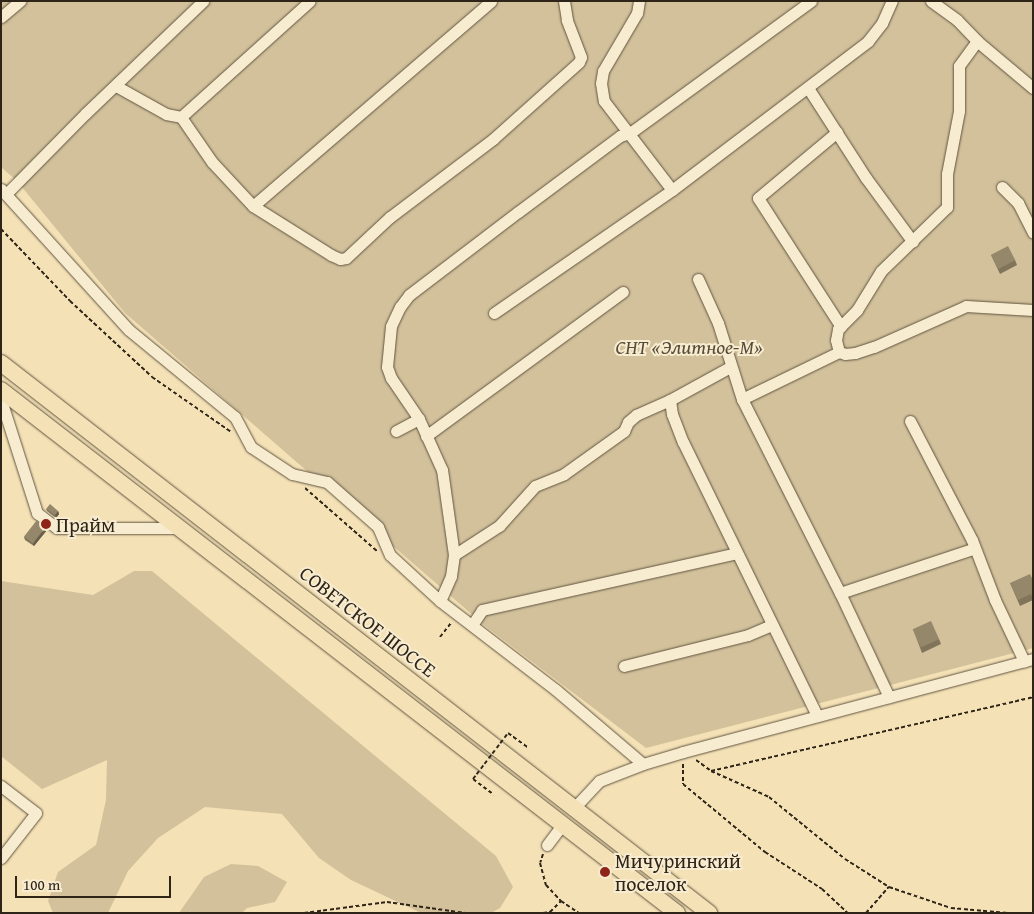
<!DOCTYPE html>
<meta charset="utf-8">
<style>
body{margin:0}
#map{position:relative;width:1034px;height:914px;overflow:hidden;background:#f4e1b6;font-family:"Gentium Book Plus",serif}
div>[style]{position:absolute}
.green>*{inset:0;background:#d2c19b}
.path>*{height:2px;margin-top:-1px;transform-origin:0;background:repeating-linear-gradient(90deg,#2e2518 0 4px,transparent 0 6.5px)}
.roads{filter:drop-shadow(0 0 1px #605440) drop-shadow(0 0 1px #605440)}
.minor>*{height:11px;margin:-5.5px;padding:0 5.5px;transform-origin:5.5px;border-radius:5.5px;background:#f8ecd0}
.highway>*{height:16px;margin:-8px;padding:0 8px;transform-origin:8px;border-radius:8px;background:#f4e1b6}
.path-bridge>*{height:2px;margin-top:-1px;transform-origin:0;background:repeating-linear-gradient(90deg,#2e2518 0 4px,transparent 0 6.5px)}
.wall>*{inset:0;background:#80745b}
.shaded-wall>*{inset:0;background:#685e4a}
.building>*{inset:0;background:#95876a;transform-origin:0 0}
.dots>*{width:14px;height:14px;translate:-50% -50%;box-sizing:border-box;border:2px solid #f8ecd0;border-radius:50%}
span{translate:-50% -50%;white-space:nowrap;text-align:center;line-height:1.15;-webkit-text-stroke:4px #f8ecd0;paint-order:stroke}
.park-label{font-size:20px;color:#574c39;font-style:italic}
.poi-label{font-size:20px;color:#2e2518}
.left{translate:0 -50%;text-align:left}
.street-label{font-size:20px;color:#2e2518}
.frame{position:absolute;inset:0;border:2px solid #2e2518;pointer-events:none}
.scale{position:absolute;left:15px;top:876px;width:156px;height:22px;box-sizing:border-box;border:2px solid #2e2518;border-top:0;padding-left:6px;font-size:15px;line-height:18px;white-space:nowrap;color:#2e2518;-webkit-text-stroke:4px #f8ecd0;paint-order:stroke}
</style>
<div id="map">
<div class="green">
<i style="clip-path:polygon(1px 1px,1033px 1px,1033px 648px,646px 748px,484px 625px,125px 313px,17px 181px,1px 167px)"></i>
<i style="clip-path:polygon(134px 571px,152px 571px,496px 856px,513px 887px,500px 908px,491px 913px,421px 913px,351px 880px,319px 858px,282px 814px,205px 807px,158px 838px,128px 871px,108px 913px,53px 913px,48px 901px,58px 872px,96px 845px,106px 800px,107px 760px,42px 789px,1px 756px,1px 581px,93px 595px)"></i>
<i style="clip-path:polygon(231px 864px,258px 866px,287px 882px,275px 902px,247px 908px,242px 913px,179px 913px,204px 877px)"></i>
</div>
<div class="path">
<i style="left:1px;top:229px;width:100px;rotate:46.2deg"></i>
<i style="left:70px;top:301px;width:112px;rotate:42.8deg"></i>
<i style="left:152px;top:377px;width:96px;rotate:34.8deg"></i>
<i style="left:305px;top:488px;width:96px;rotate:41.2deg"></i>
<i style="left:440px;top:637px;width:18px;rotate:-52deg"></i>
<i style="left:508px;top:733px;width:26px;rotate:36deg"></i>
<i style="left:696px;top:760px;width:19px;rotate:36deg"></i>
<i style="left:711px;top:771px;width:64px;rotate:24.1deg"></i>
<i style="left:769px;top:797px;width:98px;rotate:39.2deg"></i>
<i style="left:845px;top:859px;width:52px;rotate:32.5deg"></i>
<i style="left:889px;top:887px;width:65px;rotate:18.7deg"></i>
<i style="left:951px;top:908px;width:57px;rotate:5deg"></i>
<i style="left:683px;top:764px;width:20px;rotate:90deg"></i>
<i style="left:683px;top:784px;width:107px;rotate:39.7deg"></i>
<i style="left:765px;top:852px;width:68px;rotate:33deg"></i>
<i style="left:822px;top:889px;width:35px;rotate:43deg"></i>
<i style="left:711px;top:771px;width:330px;rotate:-12.9deg"></i>
<i style="left:473px;top:779px;width:26px;rotate:37deg"></i>
<i style="left:543px;top:854px;width:9px;rotate:108deg"></i>
<i style="left:540px;top:863px;width:23px;rotate:75deg"></i>
<i style="left:546px;top:885px;width:22px;rotate:47deg"></i>
<i style="left:561px;top:901px;width:22px;rotate:34deg"></i>
<i style="left:304px;top:913px;width:84px;rotate:-7.5deg"></i>
<i style="left:387px;top:902px;width:79px;rotate:8deg"></i>
<i style="left:543px;top:913px;width:7px;rotate:-8deg"></i>
<i style="left:550px;top:912px;width:16px;rotate:-45deg"></i>
<i style="left:866px;top:913px;width:35px;rotate:-49deg"></i>
</div>
<div class="roads">
<div class="minor">
<i style="left:639px;top:1px;width:12px;rotate:99deg"></i>
<i style="left:637px;top:13px;width:67px;rotate:120.4deg"></i>
<i style="left:603px;top:71px;width:12px;rotate:99deg"></i>
<i style="left:601px;top:83px;width:18px;rotate:81deg"></i>
<i style="left:604px;top:101px;width:112px;rotate:52.6deg"></i>
<i style="left:672px;top:190px;width:246px;rotate:-37.2deg"></i>
<i style="left:868px;top:41px;width:23px;rotate:-52deg"></i>
<i style="left:882px;top:23px;width:24px;rotate:-66deg"></i>
<i style="left:931px;top:1px;width:32px;rotate:36deg"></i>
<i style="left:957px;top:20px;width:29px;rotate:46deg"></i>
<i style="left:977px;top:41px;width:73px;rotate:40deg"></i>
<i style="left:1px;top:17px;width:25px;rotate:-40deg"></i>
<i style="left:977px;top:41px;width:31px;rotate:126deg"></i>
<i style="left:959px;top:66px;width:45px;rotate:90deg"></i>
<i style="left:959px;top:111px;width:64px;rotate:100.8deg"></i>
<i style="left:947px;top:174px;width:33px;rotate:90deg"></i>
<i style="left:947px;top:207px;width:92px;rotate:135.9deg"></i>
<i style="left:881px;top:271px;width:46px;rotate:121.6deg"></i>
<i style="left:857px;top:310px;width:27px;rotate:135deg"></i>
<i style="left:838px;top:329px;width:11px;rotate:100deg"></i>
<i style="left:836px;top:340px;width:12px;rotate:76deg"></i>
<i style="left:839px;top:352px;width:6px;rotate:18deg"></i>
<i style="left:845px;top:354px;width:10px;rotate:-6deg"></i>
<i style="left:855px;top:353px;width:20px;rotate:-18deg"></i>
<i style="left:874px;top:347px;width:101px;rotate:-24deg"></i>
<i style="left:966px;top:306px;width:67px;rotate:3.4deg"></i>
<i style="left:116px;top:86px;width:57px;rotate:29.2deg"></i>
<i style="left:166px;top:114px;width:15px;rotate:11deg"></i>
<i style="left:181px;top:117px;width:173px;rotate:-42deg"></i>
<i style="left:808px;top:88px;width:107px;rotate:57.2deg"></i>
<i style="left:866px;top:178px;width:79px;rotate:53.7deg"></i>
<i style="left:181px;top:117px;width:55px;rotate:55.4deg"></i>
<i style="left:212px;top:162px;width:60px;rotate:47deg"></i>
<i style="left:253px;top:206px;width:92px;rotate:32.1deg"></i>
<i style="left:331px;top:255px;width:10px;rotate:24deg"></i>
<i style="left:340px;top:259px;width:6px;rotate:-9deg"></i>
<i style="left:346px;top:258px;width:60px;rotate:-43deg"></i>
<i style="left:390px;top:217px;width:129px;rotate:-37.1deg"></i>
<i style="left:493px;top:139px;width:115px;rotate:-41.8deg"></i>
<i style="left:579px;top:62px;width:5px;rotate:-68deg"></i>
<i style="left:581px;top:57px;width:40px;rotate:-111deg"></i>
<i style="left:567px;top:20px;width:19px;rotate:-99deg"></i>
<i style="left:837px;top:132px;width:103px;rotate:140.1deg"></i>
<i style="left:758px;top:198px;width:153px;rotate:57.2deg"></i>
<i style="left:1002px;top:187px;width:23px;rotate:45deg"></i>
<i style="left:1018px;top:203px;width:33px;rotate:63deg"></i>
<i style="left:1px;top:189px;width:190px;rotate:47.8deg"></i>
<i style="left:129px;top:330px;width:137px;rotate:39.4deg"></i>
<i style="left:235px;top:417px;width:34px;rotate:62deg"></i>
<i style="left:251px;top:447px;width:49px;rotate:33.4deg"></i>
<i style="left:292px;top:474px;width:36px;rotate:13deg"></i>
<i style="left:327px;top:482px;width:68px;rotate:41.4deg"></i>
<i style="left:378px;top:527px;width:30px;rotate:67deg"></i>
<i style="left:390px;top:555px;width:68px;rotate:42.6deg"></i>
<i style="left:440px;top:601px;width:146px;rotate:37.5deg"></i>
<i style="left:556px;top:690px;width:114px;rotate:40.4deg"></i>
<i style="left:7px;top:193px;width:112px;rotate:-45.4deg"></i>
<i style="left:86px;top:113px;width:162px;rotate:-43.7deg"></i>
<i style="left:253px;top:206px;width:314px;rotate:-40.7deg"></i>
<i style="left:698px;top:279px;width:48px;rotate:65.6deg"></i>
<i style="left:718px;top:323px;width:80px;rotate:72.5deg"></i>
<i style="left:742px;top:399px;width:217px;rotate:63.2deg"></i>
<i style="left:840px;top:593px;width:115px;rotate:64.8deg"></i>
<i style="left:494px;top:313px;width:216px;rotate:-34.6deg"></i>
<i style="left:742px;top:399px;width:108px;rotate:-25.9deg"></i>
<i style="left:1px;top:400px;width:119px;rotate:72.3deg"></i>
<i style="left:37px;top:513px;width:25px;rotate:37deg"></i>
<i style="left:57px;top:528px;width:121px"></i>
<i style="left:670px;top:400px;width:14px;rotate:82deg"></i>
<i style="left:672px;top:414px;width:30px;rotate:69deg"></i>
<i style="left:683px;top:442px;width:305px;rotate:63.9deg"></i>
<i style="left:910px;top:421px;width:134px;rotate:62.5deg"></i>
<i style="left:972px;top:540px;width:64px;rotate:69deg"></i>
<i style="left:995px;top:600px;width:68px;rotate:64.6deg"></i>
<i style="left:396px;top:431px;width:26px;rotate:-28deg"></i>
<i style="left:426px;top:436px;width:244px;rotate:-36.2deg"></i>
<i style="left:454px;top:555px;width:86px;rotate:-98deg"></i>
<i style="left:442px;top:470px;width:56px;rotate:-114.3deg"></i>
<i style="left:419px;top:419px;width:50px;rotate:-124.3deg"></i>
<i style="left:391px;top:378px;width:12px;rotate:-110deg"></i>
<i style="left:387px;top:367px;width:41px;rotate:-84.4deg"></i>
<i style="left:391px;top:326px;width:21px;rotate:-65deg"></i>
<i style="left:400px;top:307px;width:15px;rotate:-53deg"></i>
<i style="left:409px;top:295px;width:137px;rotate:-37.3deg"></i>
<i style="left:518px;top:212px;width:127px;rotate:-36.7deg"></i>
<i style="left:620px;top:136px;width:10px;rotate:-17deg"></i>
<i style="left:630px;top:133px;width:224px;rotate:-36.1deg"></i>
<i style="left:840px;top:593px;width:142px;rotate:-18.4deg"></i>
<i style="left:440px;top:601px;width:27px;rotate:-66deg"></i>
<i style="left:451px;top:576px;width:21px;rotate:-82deg"></i>
<i style="left:454px;top:555px;width:54px;rotate:-32.8deg"></i>
<i style="left:499px;top:526px;width:54px;rotate:-48deg"></i>
<i style="left:535px;top:486px;width:31px;rotate:-22deg"></i>
<i style="left:564px;top:474px;width:74px;rotate:-35.6deg"></i>
<i style="left:624px;top:431px;width:10px;rotate:-66deg"></i>
<i style="left:628px;top:422px;width:11px;rotate:-41deg"></i>
<i style="left:636px;top:415px;width:37px;rotate:-24deg"></i>
<i style="left:670px;top:400px;width:68px;rotate:-28.8deg"></i>
<i style="left:472px;top:625px;width:18px;rotate:-56deg"></i>
<i style="left:482px;top:610px;width:260px;rotate:-12.6deg"></i>
<i style="left:624px;top:666px;width:128px;rotate:-14deg"></i>
<i style="left:748px;top:635px;width:26px;rotate:-23deg"></i>
<i style="left:1px;top:786px;width:44px;rotate:37.6deg"></i>
<i style="left:36px;top:813px;width:57px;rotate:127.9deg"></i>
<i style="left:574px;top:808px;width:37px;rotate:-47deg"></i>
<i style="left:599px;top:781px;width:47px;rotate:-21.1deg"></i>
<i style="left:643px;top:764px;width:42px;rotate:-16.7deg"></i>
<i style="left:683px;top:752px;width:362px;rotate:-14.9deg"></i>
<i style="left:547px;top:845px;width:26px;rotate:-53deg"></i>
</div>
<div class="highway">
<i style="left:1px;top:363px;width:897px;rotate:37.84deg"></i>
<i style="left:1px;top:390px;width:855px;rotate:37.73deg"></i>
</div>
</div>
<div class="path-bridge">
<i style="left:473px;top:779px;width:58px;rotate:-52.7deg"></i>
</div>
<div class="wall">
<i style="clip-path:polygon(991px 255px,1015px 260px,1017px 265px,1000px 274px)"></i>
<i style="clip-path:polygon(46px 509px,58px 511px,59px 514px,56px 518px,47px 511px)"></i>
<i style="clip-path:polygon(47px 530px,34px 546px,25px 540px,24px 537px)"></i>
<i style="clip-path:polygon(1033px 580px,1033px 600px,1020px 606px,1010px 583px)"></i>
<i style="clip-path:polygon(913px 629px,939px 639px,941px 644px,922px 653px)"></i>
</div>
<div class="shaded-wall">
<i style="clip-path:polygon(58px 511px,59px 514px,56px 518px,55px 515px)"></i>
<i style="clip-path:polygon(46px 527px,47px 530px,34px 546px,33px 544px)"></i>
</div>
<div class="building">
<i style="left:1008px;top:246px;width:16px;height:19px;rotate:63deg"></i>
<i style="clip-path:polygon(50px 504px,58px 511px,55px 515px,46px 509px)"></i>
<i style="left:37px;top:520px;width:11px;height:21px;rotate:38deg"></i>
<i style="clip-path:polygon(1030px 574px,1033px 580px,1033px 597px,1032px 597px,1031px 594px,1018px 600px,1010px 583px)"></i>
<i style="left:931px;top:621px;width:20px;height:20px;rotate:66deg"></i>
</div>
<div class="dots">
<i style="left:46px;top:524px;background:#8f2418"></i>
<i style="left:605px;top:872px;background:#8f2418"></i>
</div>
<div class="park-label">
<span style="left:689px;top:346px">СНТ «Элитное-М»</span>
</div>
<div class="poi-label">
<span class="left" style="left:56px;top:524px">Прайм</span>
<span class="left" style="left:615px;top:872px">Мичуринский<br>поселок</span>
</div>
<div class="street-label">
<span style="left:368px;top:621px;rotate:38deg">СОВЕТСКОЕ ШОССЕ</span>
</div>
<div class="frame"></div>
<div class="scale">100 m</div>
</div>
